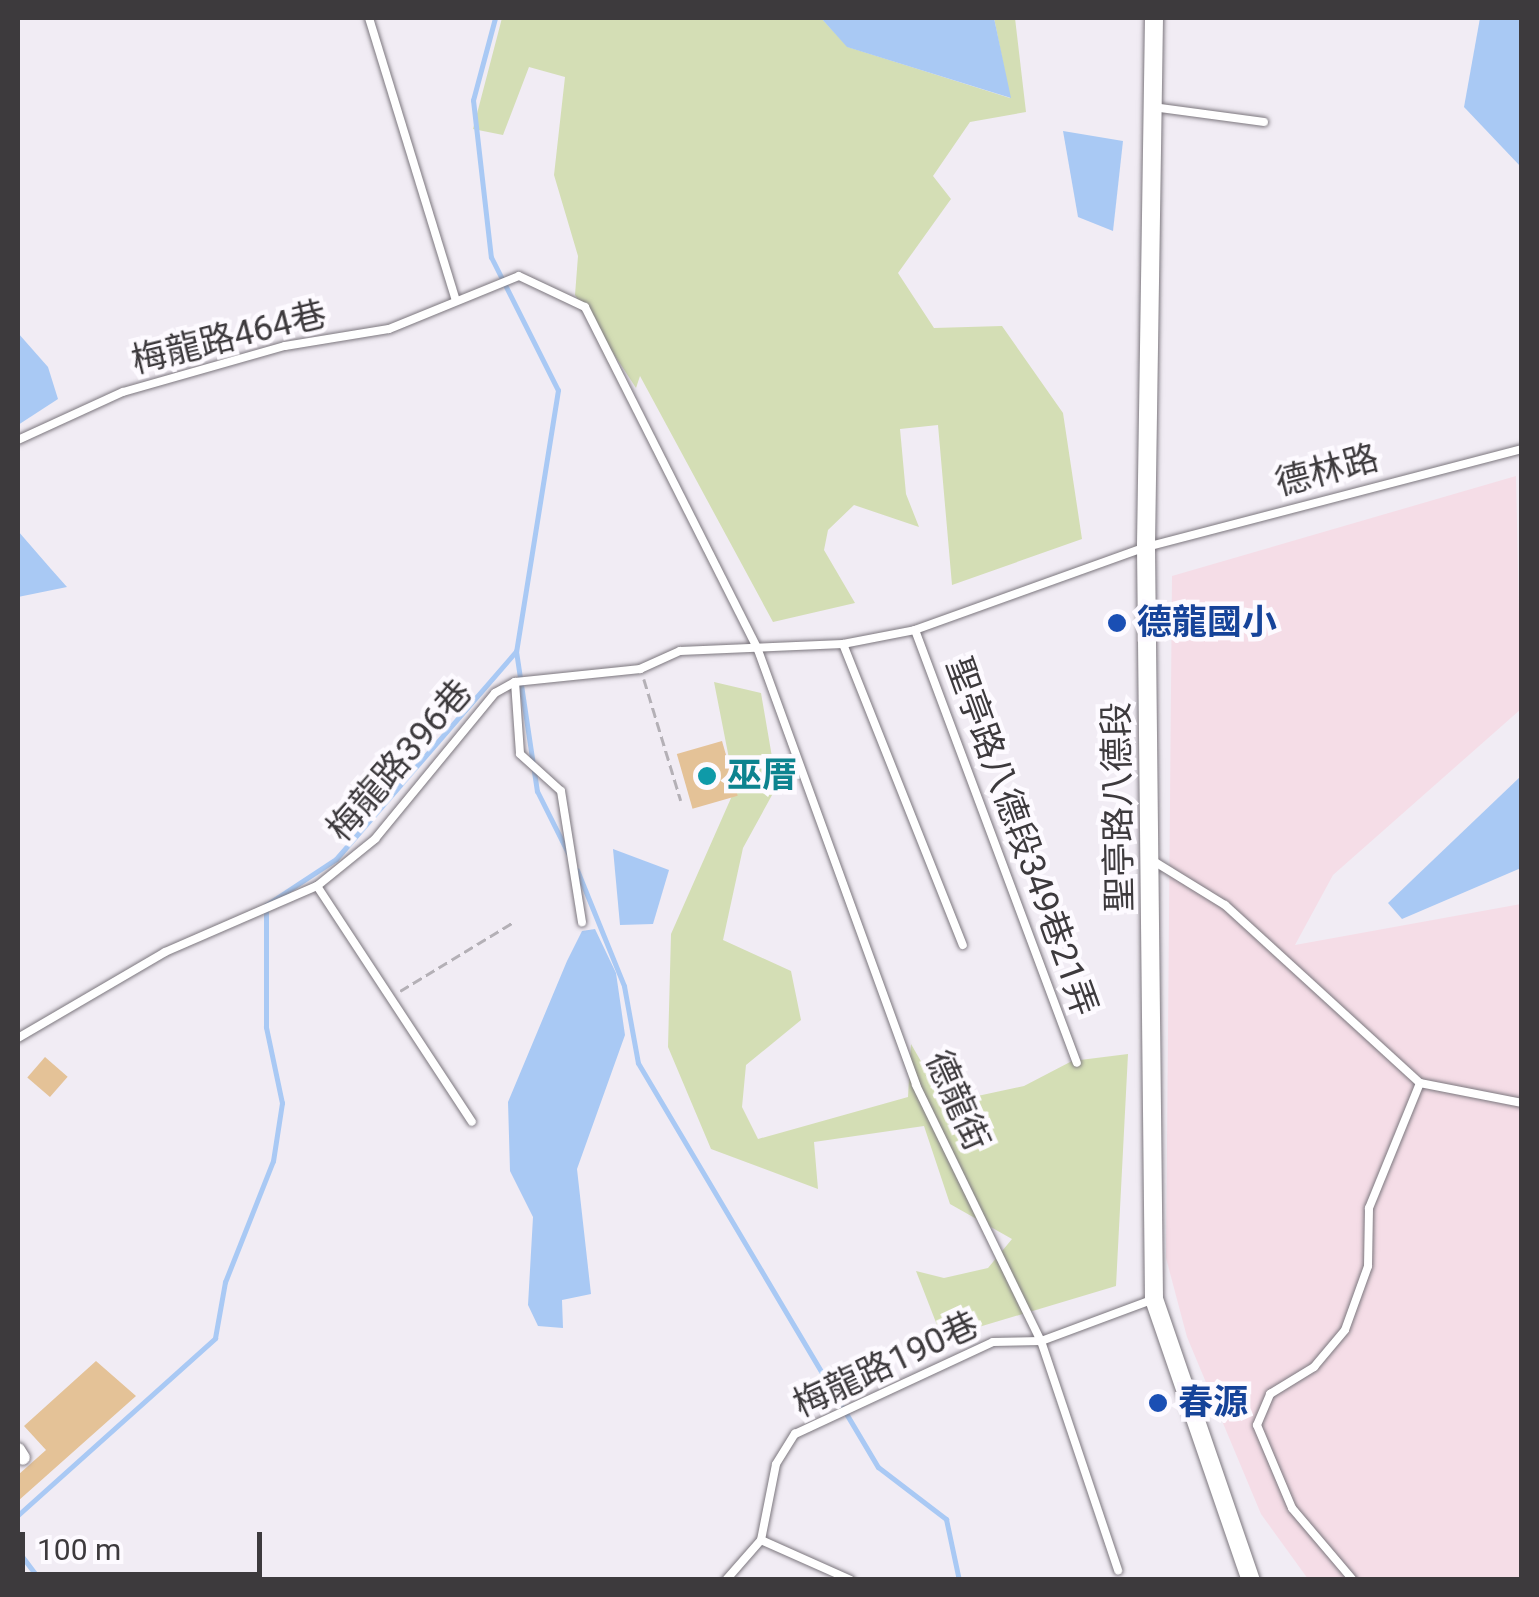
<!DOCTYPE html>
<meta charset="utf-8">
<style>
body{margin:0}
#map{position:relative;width:1539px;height:1597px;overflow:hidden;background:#f1ecf4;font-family:Roboto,"Noto Sans TC",sans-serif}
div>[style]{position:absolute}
.industrial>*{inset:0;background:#f5dde7}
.green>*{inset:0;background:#d4deb5}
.water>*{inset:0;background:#a9c9f4}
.stream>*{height:5px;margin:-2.5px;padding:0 2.5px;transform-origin:2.5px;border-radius:2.5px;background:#a9c9f4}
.building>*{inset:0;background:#e4c297;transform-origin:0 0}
.path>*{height:2.5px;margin-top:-1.25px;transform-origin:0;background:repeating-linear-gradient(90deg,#b4b0b6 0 10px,transparent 0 15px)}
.roads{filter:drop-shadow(0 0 2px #7c777e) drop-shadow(0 0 2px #7c777e)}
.service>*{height:8px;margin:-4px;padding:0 4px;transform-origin:4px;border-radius:4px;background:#fff}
.minor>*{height:14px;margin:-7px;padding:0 7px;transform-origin:7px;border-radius:7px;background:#fff}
.tertiary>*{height:18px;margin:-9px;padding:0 9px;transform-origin:9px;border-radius:9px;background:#fff}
.dots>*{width:28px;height:28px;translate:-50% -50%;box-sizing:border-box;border:5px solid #fdfaff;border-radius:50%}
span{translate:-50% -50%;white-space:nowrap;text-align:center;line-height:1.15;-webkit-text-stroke:9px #fdfaff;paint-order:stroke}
.street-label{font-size:35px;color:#3d3a3d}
.transit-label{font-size:35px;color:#164399;font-weight:700}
.left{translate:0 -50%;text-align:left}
.culture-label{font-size:35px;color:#0d838f;font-weight:700}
.frame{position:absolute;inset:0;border:20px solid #3d3a3d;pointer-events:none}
.scale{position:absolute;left:20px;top:1532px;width:242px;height:45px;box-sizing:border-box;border:5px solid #3d3a3d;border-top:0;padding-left:12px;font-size:30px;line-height:35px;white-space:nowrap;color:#3d3a3d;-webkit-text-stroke:8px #fdfaff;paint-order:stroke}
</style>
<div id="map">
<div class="industrial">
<i style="clip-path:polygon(1516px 476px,1521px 709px,1333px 875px,1295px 945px,1521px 904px,1521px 1579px,1308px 1579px,1261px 1514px,1187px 1337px,1166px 1258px,1172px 576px)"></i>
</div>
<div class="green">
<i style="clip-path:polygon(502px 18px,821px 18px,848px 47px,1010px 98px,994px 18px,1015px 18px,1026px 112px,970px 122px,933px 176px,951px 199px,898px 273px,934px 328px,1002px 326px,1063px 413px,1082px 539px,952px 585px,938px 425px,900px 429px,906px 494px,919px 527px,854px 505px,828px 530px,824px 550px,855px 603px,773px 622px,640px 376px,636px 388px,575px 295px,578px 256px,554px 175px,565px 77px,529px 67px,503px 135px,473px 129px)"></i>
<i style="clip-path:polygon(714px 682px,761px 693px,777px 786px,743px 848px,723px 940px,791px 971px,801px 1020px,746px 1065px,742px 1107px,758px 1139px,908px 1097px,911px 1044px,945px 1103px,1024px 1086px,1072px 1061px,1128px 1054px,1116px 1286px,942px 1338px,916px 1271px,944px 1278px,988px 1268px,1012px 1239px,950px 1204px,924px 1126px,814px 1142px,818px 1189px,711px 1149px,668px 1047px,671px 934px,735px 789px)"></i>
</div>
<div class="water">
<i style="clip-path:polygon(821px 18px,994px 18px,1011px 98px,847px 47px)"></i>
<i style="clip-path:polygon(1480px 18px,1521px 18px,1521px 167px,1464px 107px)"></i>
<i style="clip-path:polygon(1063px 131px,1123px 141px,1113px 231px,1078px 217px)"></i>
<i style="clip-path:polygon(18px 333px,48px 367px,58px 399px,18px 425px)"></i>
<i style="clip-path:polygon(18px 531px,51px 569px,67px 587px,18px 597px)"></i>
<i style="clip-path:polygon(1521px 776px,1521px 868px,1402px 919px,1388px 903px)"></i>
<i style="clip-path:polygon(613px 849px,669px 870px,653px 924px,620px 925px)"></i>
<i style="clip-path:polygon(595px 929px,616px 973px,625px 1035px,577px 1169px,591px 1294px,562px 1300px,563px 1328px,538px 1326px,528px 1305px,533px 1217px,510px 1171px,508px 1102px,567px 961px,582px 931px)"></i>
</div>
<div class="stream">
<i style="left:495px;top:18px;width:85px;rotate:105deg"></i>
<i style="left:473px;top:100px;width:158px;rotate:83.5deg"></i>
<i style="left:491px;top:257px;width:149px;rotate:63.3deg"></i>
<i style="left:558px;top:390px;width:264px;rotate:99.1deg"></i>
<i style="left:516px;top:651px;width:142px;rotate:81.5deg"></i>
<i style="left:537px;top:791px;width:72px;rotate:63.4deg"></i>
<i style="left:577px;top:870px;width:125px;rotate:67.9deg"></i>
<i style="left:624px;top:986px;width:78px;rotate:79.7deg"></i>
<i style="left:638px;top:1063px;width:470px;rotate:59.3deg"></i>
<i style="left:878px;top:1467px;width:86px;rotate:37.4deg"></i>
<i style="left:946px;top:1519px;width:62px;rotate:78deg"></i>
<i style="left:18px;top:1515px;width:265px;rotate:-41.9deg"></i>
<i style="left:215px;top:1338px;width:57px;rotate:-79.9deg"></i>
<i style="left:225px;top:1282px;width:130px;rotate:-68.4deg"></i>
<i style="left:273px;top:1161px;width:59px;rotate:-81.2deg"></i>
<i style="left:282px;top:1103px;width:78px;rotate:-101.9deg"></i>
<i style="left:266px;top:1027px;width:122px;rotate:-90deg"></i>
<i style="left:266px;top:905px;width:84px;rotate:-33.3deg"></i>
<i style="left:336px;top:859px;width:275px;rotate:-49.1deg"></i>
<i style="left:18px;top:1551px;width:36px;rotate:53deg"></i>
</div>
<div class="building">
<i style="left:722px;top:741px;width:57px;height:47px;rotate:74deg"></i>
<i style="left:45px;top:1057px;width:30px;height:27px;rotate:41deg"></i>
<i style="clip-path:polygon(96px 1361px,136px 1396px,18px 1501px,18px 1475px,46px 1450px,24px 1426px)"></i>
</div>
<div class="path">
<i style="left:644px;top:679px;width:127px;rotate:73.1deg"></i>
<i style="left:400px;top:991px;width:131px;rotate:-31.3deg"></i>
</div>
<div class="roads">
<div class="service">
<i style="left:369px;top:18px;width:293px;rotate:72.9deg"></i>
<i style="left:1153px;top:107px;width:112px;rotate:7.7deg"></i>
<i style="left:18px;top:440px;width:115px;rotate:-24.6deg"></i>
<i style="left:123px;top:392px;width:168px;rotate:-15.9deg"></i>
<i style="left:285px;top:346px;width:105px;rotate:-9.3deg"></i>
<i style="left:389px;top:329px;width:140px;rotate:-22.2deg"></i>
<i style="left:519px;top:276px;width:73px;rotate:25.2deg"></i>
<i style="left:585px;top:307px;width:384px;rotate:63.2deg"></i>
<i style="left:758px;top:650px;width:463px;rotate:70deg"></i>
<i style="left:916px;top:1085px;width:285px;rotate:64deg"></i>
<i style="left:1041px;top:1341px;width:242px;rotate:71.4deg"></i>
<i style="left:915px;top:630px;width:462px;rotate:69.5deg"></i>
<i style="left:843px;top:644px;width:324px;rotate:68.3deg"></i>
<i style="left:515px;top:682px;width:126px;rotate:-5.9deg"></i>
<i style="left:640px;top:669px;width:44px;rotate:-24.2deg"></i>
<i style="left:680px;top:651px;width:163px;rotate:-2.5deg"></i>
<i style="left:843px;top:644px;width:73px;rotate:-11deg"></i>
<i style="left:915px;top:630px;width:245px;rotate:-19.8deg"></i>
<i style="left:1146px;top:547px;width:389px;rotate:-14.6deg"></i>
<i style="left:1155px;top:862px;width:82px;rotate:31.6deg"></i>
<i style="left:1225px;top:905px;width:264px;rotate:42.4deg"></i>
<i style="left:1420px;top:1083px;width:104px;rotate:11.1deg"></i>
<i style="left:317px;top:886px;width:282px;rotate:56.7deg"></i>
<i style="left:18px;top:1038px;width:170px;rotate:-30.3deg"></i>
<i style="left:165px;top:952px;width:166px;rotate:-23.5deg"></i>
<i style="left:317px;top:886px;width:75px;rotate:-39deg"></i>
<i style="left:375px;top:839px;width:189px;rotate:-50.6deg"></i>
<i style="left:495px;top:693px;width:23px;rotate:-29deg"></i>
<i style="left:515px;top:682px;width:72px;rotate:86deg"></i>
<i style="left:520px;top:754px;width:55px;rotate:42.1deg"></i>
<i style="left:561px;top:791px;width:133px;rotate:80.9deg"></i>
<i style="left:761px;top:1540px;width:98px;rotate:24deg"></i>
<i style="left:726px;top:1580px;width:53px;rotate:-48.8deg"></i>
<i style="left:761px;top:1540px;width:77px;rotate:-78.8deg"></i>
<i style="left:776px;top:1464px;width:36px;rotate:-58deg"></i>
<i style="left:795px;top:1434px;width:218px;rotate:-24.9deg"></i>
<i style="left:993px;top:1342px;width:48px;rotate:-1.2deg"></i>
<i style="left:1041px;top:1341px;width:121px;rotate:-20.4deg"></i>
<i style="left:1353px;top:1580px;width:94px;rotate:-130.3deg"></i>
<i style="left:1292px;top:1508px;width:90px;rotate:-112.9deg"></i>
<i style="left:1257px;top:1425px;width:34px;rotate:-67deg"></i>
<i style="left:1270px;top:1394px;width:52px;rotate:-31.5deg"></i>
<i style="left:1314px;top:1367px;width:48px;rotate:-50deg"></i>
<i style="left:1345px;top:1330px;width:68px;rotate:-70.2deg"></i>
<i style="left:1368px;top:1266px;width:58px;rotate:-89deg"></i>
<i style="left:1369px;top:1208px;width:135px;rotate:-67.8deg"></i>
</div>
<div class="minor">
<i style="left:18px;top:1450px;width:9px;rotate:58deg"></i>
</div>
<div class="tertiary">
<i style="left:1154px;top:18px;width:529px;rotate:90.87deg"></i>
<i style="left:1146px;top:547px;width:752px;rotate:89.39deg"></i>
<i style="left:1154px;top:1299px;width:297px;rotate:71deg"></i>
</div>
</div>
<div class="dots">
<i style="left:1117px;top:623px;background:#1a4fb4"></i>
<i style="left:707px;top:776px;background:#0f9aa8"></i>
<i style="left:1158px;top:1403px;background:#1a4fb4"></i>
</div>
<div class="street-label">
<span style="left:229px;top:338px;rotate:-14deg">梅龍路464巷</span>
<span style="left:1327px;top:471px;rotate:-15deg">德林路</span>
<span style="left:400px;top:761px;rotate:-49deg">梅龍路396巷</span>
<span style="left:1119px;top:807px;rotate:-91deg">聖亭路八德段</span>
<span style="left:1021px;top:837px;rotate:70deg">聖亭路八德段349巷21弄</span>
<span style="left:957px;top:1101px;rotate:66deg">德龍街</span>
<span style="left:886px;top:1365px;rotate:-25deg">梅龍路190巷</span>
</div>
<div class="transit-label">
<span class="left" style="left:1137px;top:623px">德龍國小</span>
<span class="left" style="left:1178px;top:1403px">春源</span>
</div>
<div class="culture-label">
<span class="left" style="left:727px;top:776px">巫厝</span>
</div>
<div class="frame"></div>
<div class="scale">100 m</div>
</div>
